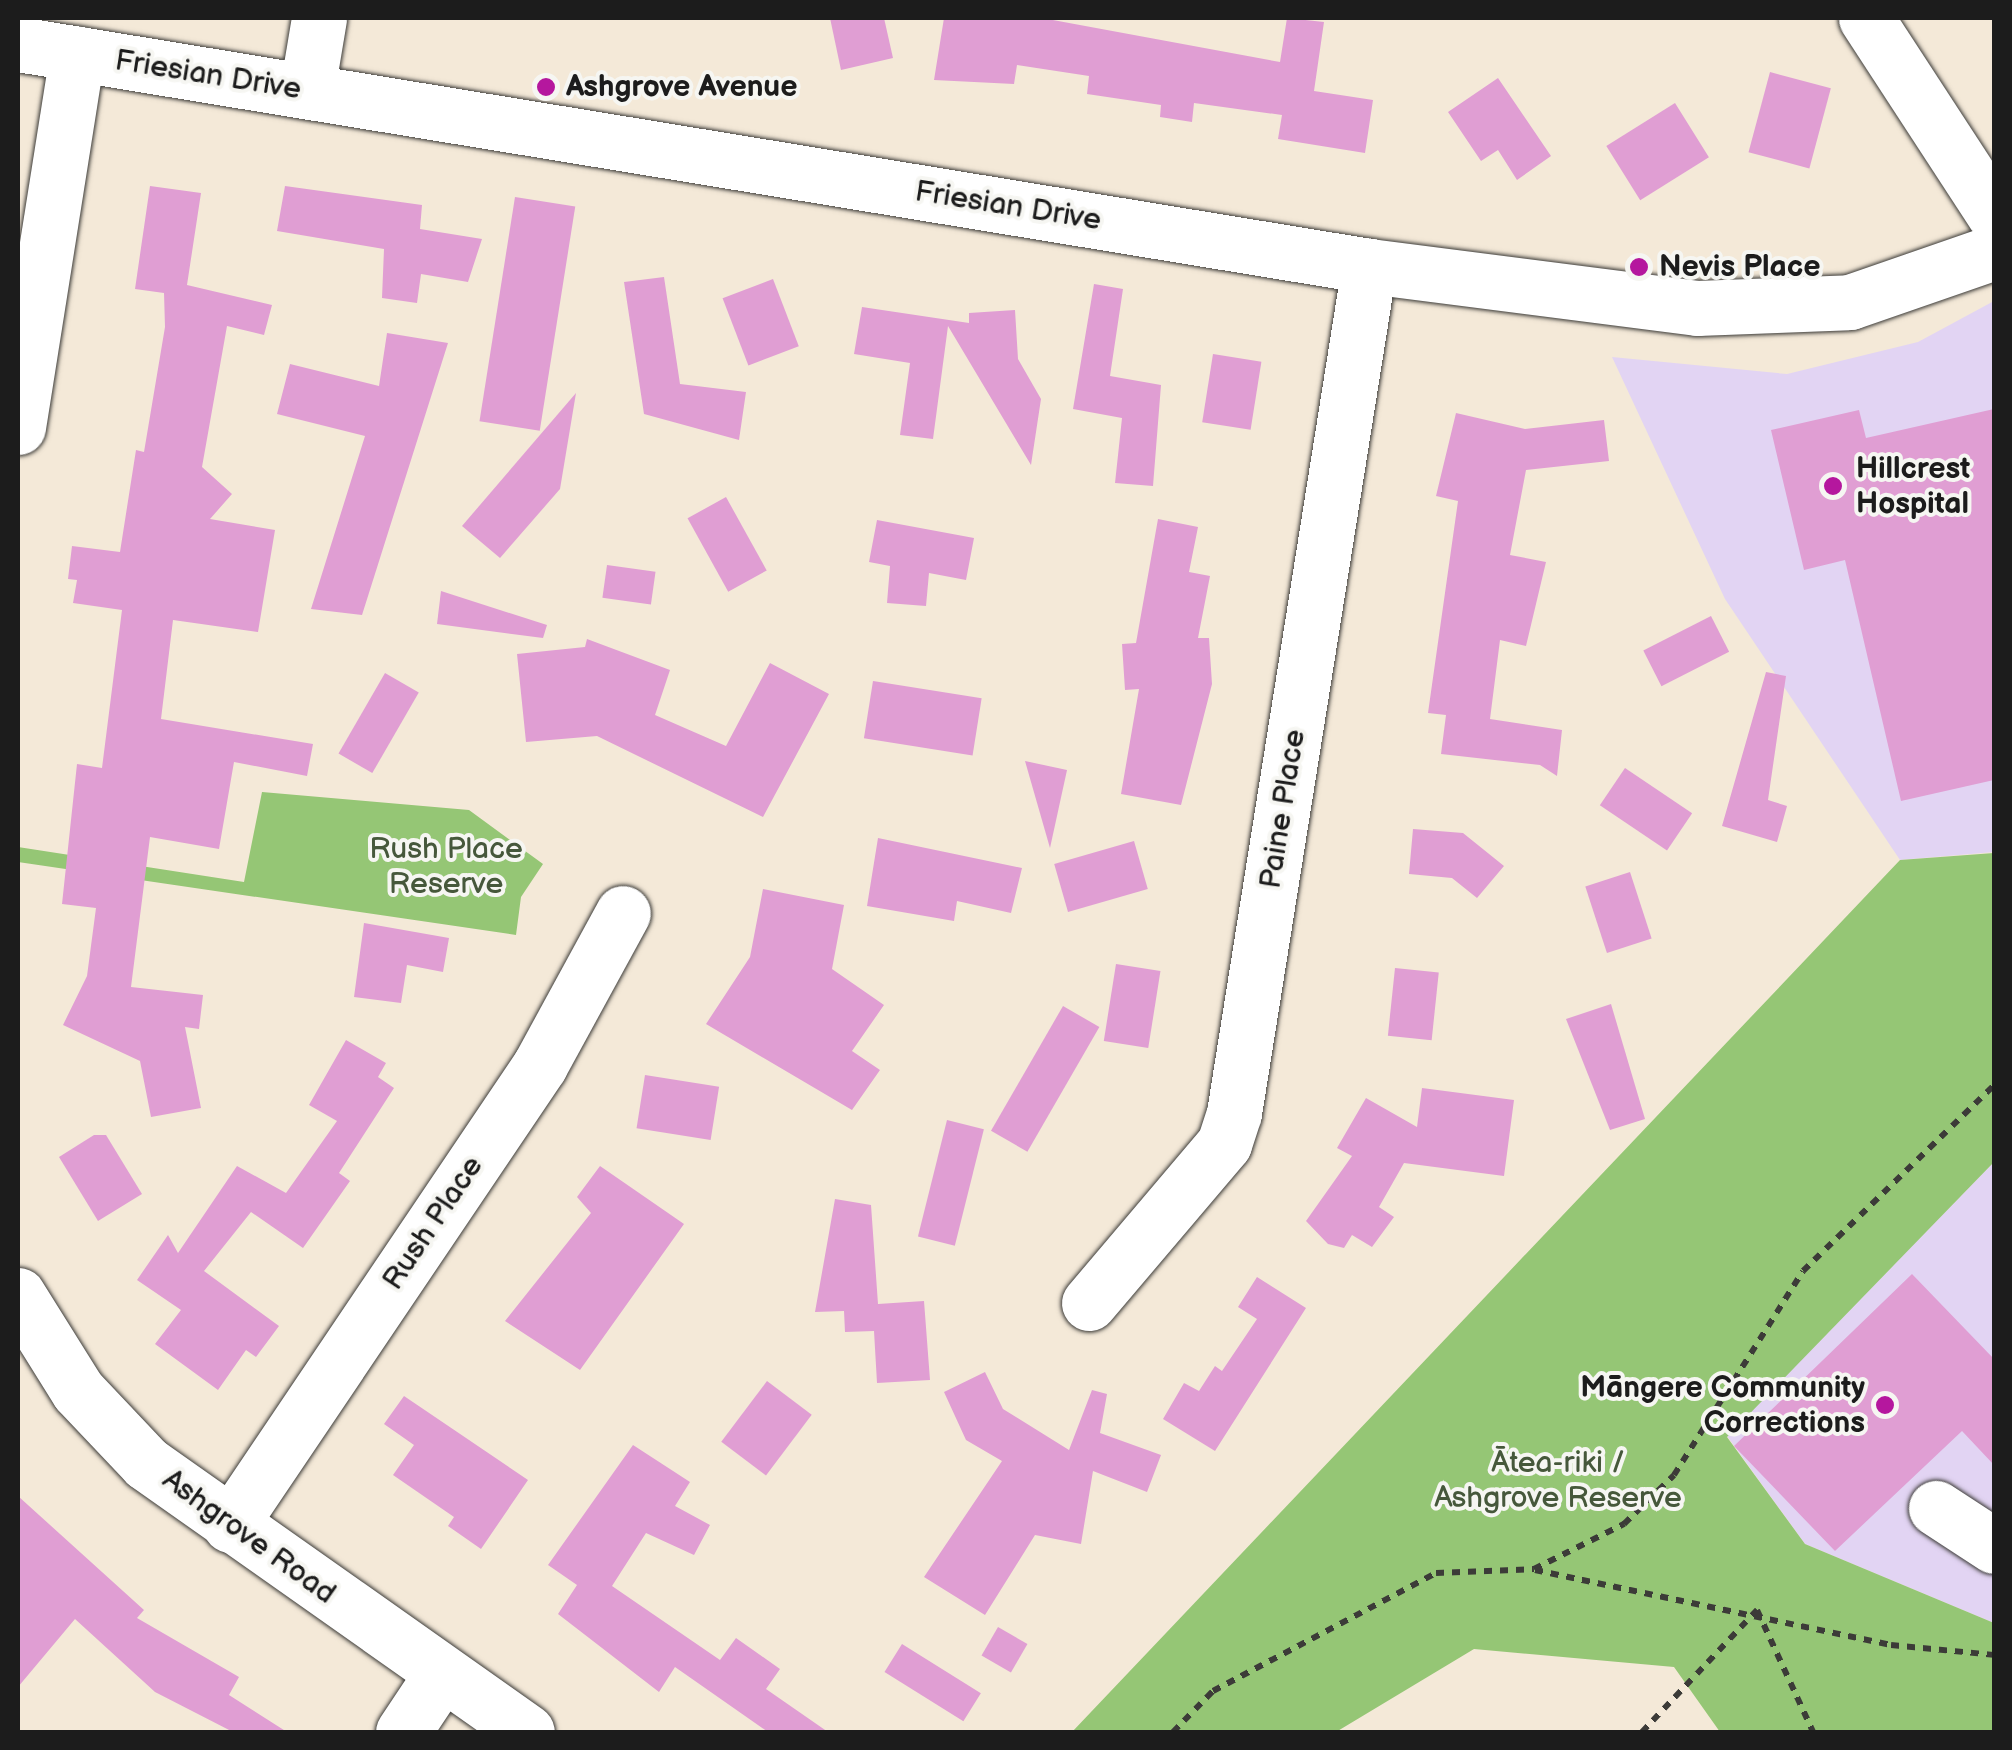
<!DOCTYPE html>
<meta charset="utf-8">
<style>
body{margin:0}
#map{position:relative;width:2012px;height:1750px;overflow:hidden;background:#f4e9d8;font-family:"Balsamiq Sans",sans-serif}
div>[style]{position:absolute}
.built>*{inset:0;background:#e2d4f3}
.green>*{inset:0;background:#95c675}
.building>*{inset:0;background:#e09ed3;transform-origin:0 0}
.path>*{height:6px;margin-top:-3px;transform-origin:0;background:repeating-linear-gradient(90deg,#3c3b38 0 8px,transparent 0 16px)}
.roads{filter:drop-shadow(0 0 2px #3c3b38) drop-shadow(0 0 2px #3c3b38)}
.minor>*{height:55px;margin:-27.5px;padding:0 27.5px;transform-origin:27.5px;border-radius:27.5px;background:#fff}
.dots>*{width:28px;height:28px;translate:-50% -50%;box-sizing:border-box;border:5px solid #f6f6f2;border-radius:50%}
span{translate:-50% -50%;white-space:nowrap;text-align:center;line-height:1.15;-webkit-text-stroke:8px #f6f6f2;paint-order:stroke}
.street-label{font-size:30px;color:#1c1c1c}
.poi-label{font-size:30px;color:#1c1c1c;font-weight:700}
.left{translate:0 -50%;text-align:left}
.right{translate:-100% -50%;text-align:right}
.park-label{font-size:30px;color:#46583b}
.frame{position:absolute;inset:0;border:20px solid #1c1c1c;pointer-events:none}
</style>
<div id="map">
<div class="built">
<i style="clip-path:polygon(1994px 301px,1994px 852px,1900px 860px,1725px 599px,1612px 357px,1787px 374px,1918px 342px)"></i>
<i style="clip-path:polygon(1994px 1162px,1994px 1623px,1805px 1544px,1727px 1436px)"></i>
</div>
<div class="green">
<i style="clip-path:polygon(262px 792px,469px 810px,543px 864px,521px 897px,516px 935px,18px 862px,18px 847px,244px 882px)"></i>
<i style="clip-path:polygon(1994px 853px,1994px 1162px,1727px 1437px,1805px 1544px,1994px 1623px,1994px 1732px,1720px 1732px,1674px 1667px,1474px 1649px,1336px 1732px,1072px 1732px,1900px 860px)"></i>
</div>
<div class="building">
<i style="clip-path:polygon(830px 18px,884px 18px,893px 58px,841px 70px)"></i>
<i style="clip-path:polygon(944px 18px,1042px 18px,1280px 62px,1287px 18px,1324px 22px,1314px 91px,1373px 100px,1365px 153px,1278px 139px,1282px 115px,1194px 103px,1192px 122px,1160px 117px,1161px 105px,1087px 94px,1089px 76px,1017px 65px,1014px 84px,934px 80px)"></i>
<i style="left:1770px;top:72px;width:63px;height:83px;rotate:15deg"></i>
<i style="clip-path:polygon(1498px 78px,1551px 156px,1517px 180px,1498px 150px,1481px 161px,1448px 112px)"></i>
<i style="left:1675px;top:103px;width:64px;height:81px;rotate:58deg"></i>
<i style="clip-path:polygon(150px 186px,201px 193px,187px 285px,272px 305px,264px 335px,227px 326px,202px 467px,232px 494px,210px 519px,275px 530px,258px 632px,173px 620px,161px 719px,313px 744px,307px 776px,234px 762px,219px 849px,150px 837px,131px 987px,203px 995px,199px 1029px,185px 1027px,201px 1108px,151px 1117px,140px 1061px,63px 1025px,87px 976px,96px 908px,62px 904px,77px 764px,102px 768px,122px 610px,73px 603px,77px 580px,68px 579px,72px 546px,120px 552px,136px 450px,144px 452px,165px 327px,164px 293px,135px 289px)"></i>
<i style="clip-path:polygon(285px 186px,422px 205px,420px 229px,482px 239px,468px 282px,421px 274px,417px 303px,382px 298px,384px 249px,277px 231px)"></i>
<i style="left:515px;top:197px;width:61px;height:227px;rotate:9deg"></i>
<i style="clip-path:polygon(664px 277px,680px 384px,746px 392px,739px 440px,644px 414px,624px 282px)"></i>
<i style="left:773px;top:279px;width:72px;height:54px;rotate:69deg"></i>
<i style="clip-path:polygon(1094px 284px,1123px 289px,1110px 376px,1161px 385px,1153px 486px,1115px 483px,1122px 418px,1073px 409px)"></i>
<i style="clip-path:polygon(862px 307px,969px 323px,969px 313px,1015px 310px,1018px 359px,1041px 399px,1031px 465px,948px 326px,933px 439px,900px 435px,910px 363px,854px 354px)"></i>
<i style="clip-path:polygon(387px 333px,448px 343px,362px 615px,311px 609px,365px 436px,277px 414px,290px 364px,379px 386px)"></i>
<i style="left:1213px;top:354px;width:49px;height:69px;rotate:9deg"></i>
<i style="clip-path:polygon(576px 393px,560px 489px,500px 558px,462px 526px)"></i>
<i style="clip-path:polygon(1994px 409px,1994px 780px,1901px 801px,1845px 560px,1804px 570px,1771px 430px,1859px 410px,1866px 438px)"></i>
<i style="clip-path:polygon(1456px 413px,1525px 429px,1604px 420px,1609px 461px,1526px 470px,1510px 555px,1546px 562px,1526px 646px,1500px 640px,1490px 719px,1562px 730px,1557px 776px,1540px 765px,1441px 754px,1446px 715px,1428px 713px,1458px 501px,1436px 496px)"></i>
<i style="left:726px;top:497px;width:84px;height:44px;rotate:61deg"></i>
<i style="clip-path:polygon(1158px 519px,1198px 527px,1189px 572px,1210px 576px,1198px 638px,1209px 638px,1212px 684px,1181px 805px,1121px 794px,1139px 689px,1125px 690px,1122px 644px,1136px 643px)"></i>
<i style="clip-path:polygon(877px 520px,974px 538px,966px 580px,929px 573px,926px 606px,887px 603px,890px 566px,869px 562px)"></i>
<i style="left:607px;top:565px;width:49px;height:33px;rotate:8deg"></i>
<i style="clip-path:polygon(441px 591px,547px 625px,543px 638px,437px 624px)"></i>
<i style="left:1711px;top:616px;width:40px;height:76px;rotate:63deg"></i>
<i style="clip-path:polygon(587px 639px,670px 670px,655px 715px,726px 746px,770px 663px,829px 694px,763px 817px,597px 736px,526px 742px,517px 654px,585px 647px)"></i>
<i style="clip-path:polygon(1766px 672px,1786px 676px,1768px 800px,1787px 806px,1777px 842px,1722px 826px)"></i>
<i style="left:385px;top:673px;width:39px;height:93px;rotate:30deg"></i>
<i style="left:873px;top:681px;width:110px;height:58px;rotate:9deg"></i>
<i style="clip-path:polygon(1025px 761px,1067px 770px,1050px 848px)"></i>
<i style="left:1625px;top:768px;width:81px;height:45px;rotate:34deg"></i>
<i style="clip-path:polygon(1413px 829px,1463px 833px,1504px 866px,1477px 898px,1452px 878px,1409px 874px)"></i>
<i style="clip-path:polygon(878px 838px,1022px 868px,1011px 913px,957px 901px,954px 921px,867px 906px)"></i>
<i style="left:1134px;top:841px;width:50px;height:83px;rotate:74deg"></i>
<i style="left:1630px;top:872px;width:70px;height:47px;rotate:72deg"></i>
<i style="clip-path:polygon(763px 889px,844px 905px,832px 969px,884px 1005px,852px 1051px,880px 1070px,852px 1110px,706px 1024px,750px 957px)"></i>
<i style="clip-path:polygon(364px 923px,449px 938px,443px 972px,407px 965px,401px 1003px,354px 997px)"></i>
<i style="left:1116px;top:964px;width:45px;height:78px;rotate:9deg"></i>
<i style="left:1395px;top:968px;width:44px;height:68px;rotate:6deg"></i>
<i style="clip-path:polygon(1611px 1004px,1645px 1119px,1610px 1130px,1566px 1019px)"></i>
<i style="left:1063px;top:1006px;width:42px;height:144px;rotate:30deg"></i>
<i style="clip-path:polygon(346px 1040px,386px 1063px,378px 1077px,394px 1088px,339px 1173px,350px 1181px,303px 1248px,251px 1212px,204px 1271px,279px 1326px,256px 1357px,246px 1350px,218px 1390px,155px 1344px,181px 1310px,137px 1280px,168px 1235px,178px 1253px,237px 1166px,286px 1193px,337px 1121px,309px 1105px)"></i>
<i style="left:645px;top:1075px;width:75px;height:54px;rotate:9deg"></i>
<i style="clip-path:polygon(1422px 1088px,1514px 1100px,1504px 1176px,1404px 1163px,1379px 1207px,1394px 1217px,1372px 1247px,1352px 1235px,1344px 1248px,1328px 1244px,1306px 1221px,1352px 1156px,1337px 1148px,1366px 1098px,1417px 1127px)"></i>
<i style="left:947px;top:1120px;width:38px;height:120px;rotate:14deg"></i>
<i style="clip-path:polygon(94px 1135px,106px 1135px,142px 1194px,98px 1221px,59px 1157px)"></i>
<i style="clip-path:polygon(600px 1166px,684px 1224px,580px 1370px,505px 1321px,591px 1213px,577px 1197px)"></i>
<i style="clip-path:polygon(835px 1199px,871px 1205px,878px 1304px,924px 1301px,930px 1380px,877px 1383px,874px 1331px,845px 1332px,844px 1311px,815px 1312px)"></i>
<i style="clip-path:polygon(1912px 1274px,1994px 1359px,1994px 1465px,1962px 1431px,1835px 1551px,1734px 1446px)"></i>
<i style="clip-path:polygon(1257px 1277px,1306px 1308px,1215px 1451px,1163px 1419px,1184px 1383px,1199px 1391px,1215px 1366px,1222px 1371px,1257px 1319px,1238px 1307px)"></i>
<i style="clip-path:polygon(985px 1372px,1003px 1409px,1069px 1450px,1092px 1390px,1107px 1394px,1100px 1433px,1161px 1455px,1147px 1492px,1093px 1471px,1081px 1544px,1035px 1535px,985px 1615px,924px 1577px,1002px 1461px,966px 1440px,944px 1392px)"></i>
<i style="left:767px;top:1381px;width:56px;height:76px;rotate:37deg"></i>
<i style="clip-path:polygon(404px 1396px,528px 1480px,481px 1549px,448px 1526px,454px 1517px,393px 1475px,414px 1445px,384px 1424px)"></i>
<i style="clip-path:polygon(633px 1445px,690px 1482px,675px 1506px,710px 1525px,694px 1555px,646px 1533px,612px 1586px,720px 1660px,736px 1638px,780px 1669px,766px 1689px,828px 1732px,768px 1732px,675px 1667px,659px 1692px,558px 1614px,577px 1585px,548px 1565px)"></i>
<i style="clip-path:polygon(18px 1496px,144px 1610px,137px 1618px,239px 1677px,229px 1695px,287px 1732px,233px 1732px,155px 1692px,75px 1619px,18px 1687px)"></i>
<i style="left:998px;top:1627px;width:34px;height:33px;rotate:30deg"></i>
<i style="left:902px;top:1644px;width:93px;height:33px;rotate:32deg"></i>
</div>
<div class="path">
<i style="left:1535px;top:1570px;width:364px;rotate:11.9deg"></i>
<i style="left:1891px;top:1645px;width:103px;rotate:5.5deg"></i>
<i style="left:1173px;top:1732px;width:57px;rotate:-45.7deg"></i>
<i style="left:1213px;top:1691px;width:252px;rotate:-27.9deg"></i>
<i style="left:1436px;top:1573px;width:98px;rotate:-2.3deg"></i>
<i style="left:1534px;top:1569px;width:101px;rotate:-26.6deg"></i>
<i style="left:1624px;top:1524px;width:70px;rotate:-44.4deg"></i>
<i style="left:1674px;top:1475px;width:241px;rotate:-57.7deg"></i>
<i style="left:1803px;top:1271px;width:267px;rotate:-44.2deg"></i>
<i style="left:1642px;top:1732px;width:168px;rotate:-46.7deg"></i>
<i style="left:1757px;top:1610px;width:134px;rotate:65.3deg"></i>
</div>
<div class="roads">
<div class="minor">
<i style="left:1866px;top:18px;width:234px;rotate:56.9deg"></i>
<i style="left:18px;top:44px;width:1369px;rotate:9.33deg"></i>
<i style="left:1369px;top:266px;width:331px;rotate:7.3deg"></i>
<i style="left:1697px;top:308px;width:153px;rotate:-2.2deg"></i>
<i style="left:1850px;top:302px;width:152px;rotate:-19.1deg"></i>
<i style="left:307px;top:90px;width:73px;rotate:-80.5deg"></i>
<i style="left:18px;top:427px;width:378px;rotate:-81deg"></i>
<i style="left:18px;top:1295px;width:113px;rotate:58deg"></i>
<i style="left:78px;top:1391px;width:99px;rotate:46.6deg"></i>
<i style="left:146px;top:1463px;width:466px;rotate:35.2deg"></i>
<i style="left:1089px;top:1303px;width:209px;rotate:-49.7deg"></i>
<i style="left:1224px;top:1144px;width:33px;rotate:-72deg"></i>
<i style="left:1234px;top:1113px;width:858px;rotate:-80.94deg"></i>
<i style="left:1936px;top:1508px;width:69px;rotate:33.2deg"></i>
<i style="left:230px;top:1525px;width:555px;rotate:-56.02deg"></i>
<i style="left:540px;top:1065px;width:173px;rotate:-61.4deg"></i>
<i style="left:403px;top:1732px;width:69px;rotate:-56.3deg"></i>
</div>
</div>
<div class="dots">
<i style="left:546px;top:87px;background:#b5179e"></i>
<i style="left:1639px;top:267px;background:#b5179e"></i>
<i style="left:1833px;top:486px;background:#b5179e"></i>
<i style="left:1885px;top:1405px;background:#b5179e"></i>
</div>
<div class="street-label">
<span style="left:208px;top:75px;rotate:9deg">Friesian Drive</span>
<span style="left:1008px;top:206px;rotate:9deg">Friesian Drive</span>
<span style="left:1283px;top:809px;rotate:-81deg">Paine Place</span>
<span style="left:433px;top:1223px;rotate:-56deg">Rush Place</span>
<span style="left:249px;top:1537px;rotate:36deg">Ashgrove Road</span>
</div>
<div class="poi-label">
<span class="left" style="left:566px;top:87px">Ashgrove Avenue</span>
<span class="left" style="left:1659px;top:267px">Nevis Place</span>
<span class="left" style="left:1856px;top:486px">Hillcrest<br>Hospital</span>
<span class="right" style="left:1865px;top:1405px">Māngere Community<br>Corrections</span>
</div>
<div class="park-label">
<span style="left:446px;top:866px">Rush Place<br>Reserve</span>
<span style="left:1558px;top:1480px">Ātea-riki /<br>Ashgrove Reserve</span>
</div>
<div class="frame"></div>
</div>
